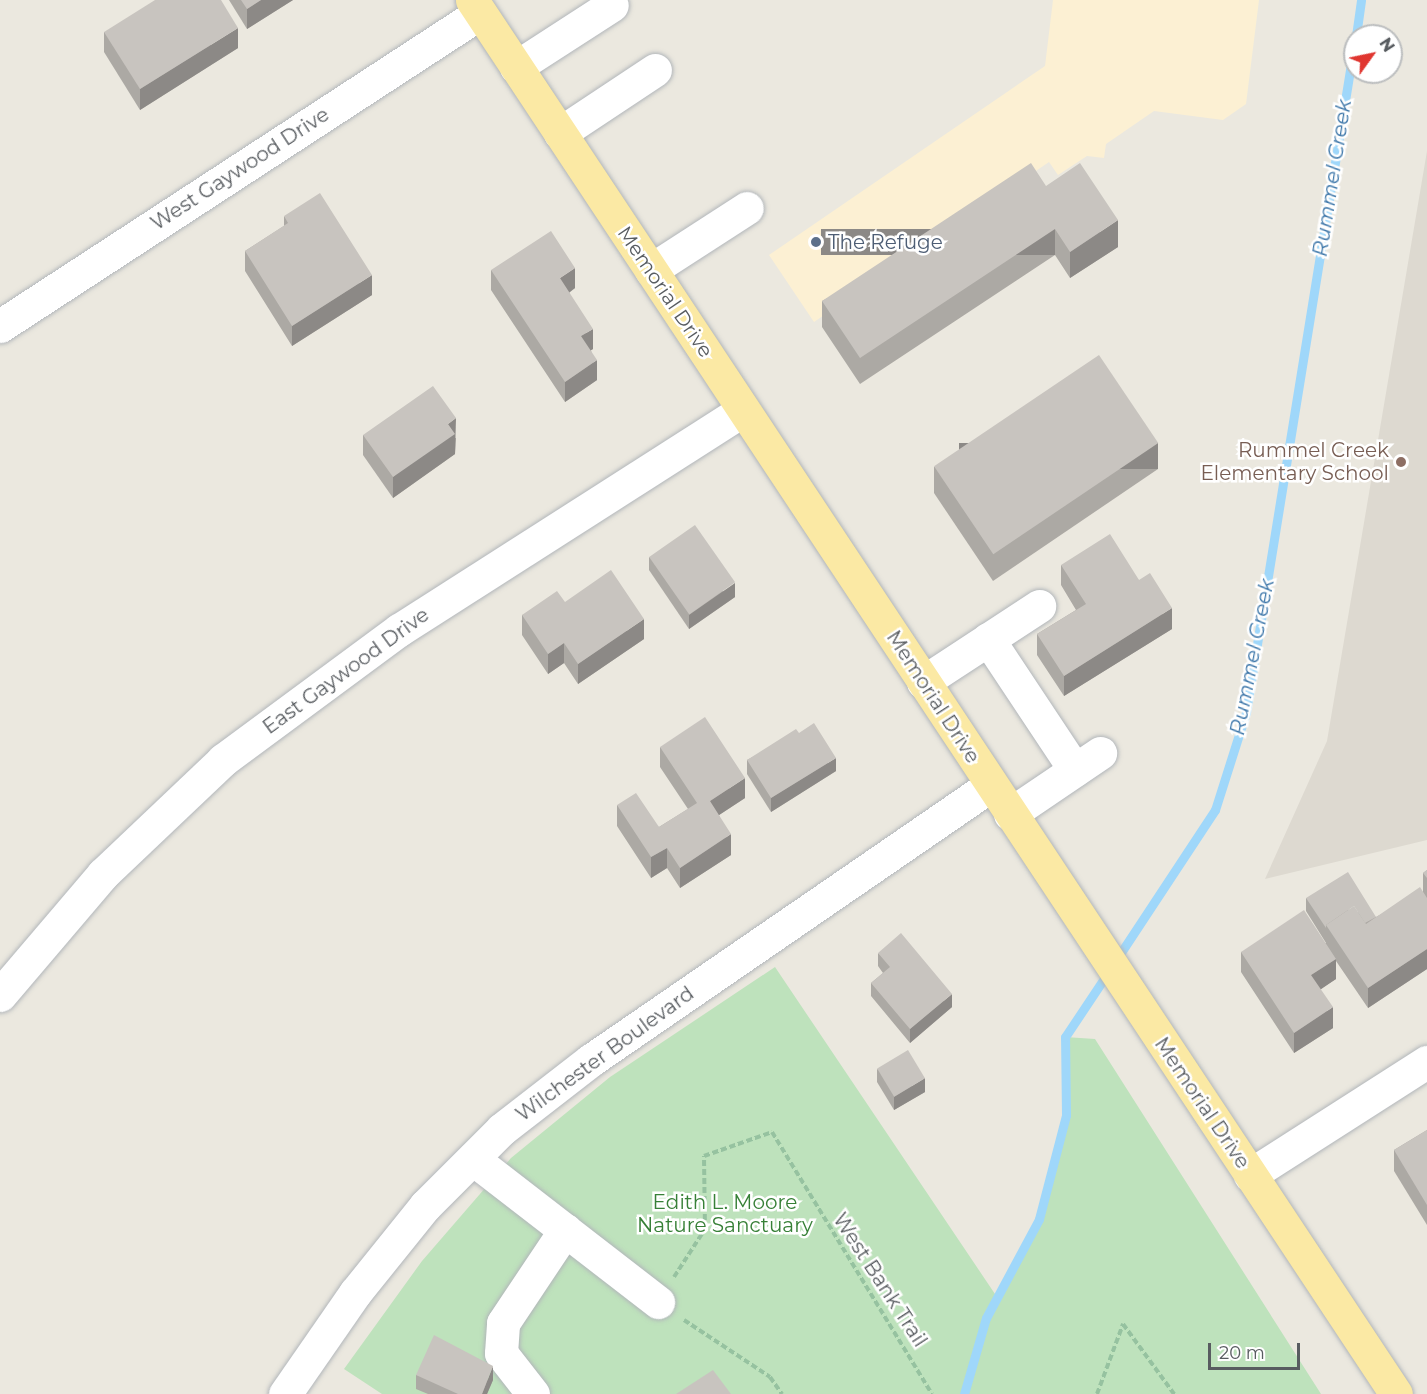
<!DOCTYPE html>
<style>
body{margin:0}
#map{position:relative;width:1427px;height:1394px;overflow:hidden;background:#ebe8df;font-family:Montserrat,sans-serif}
div>[style]{position:absolute}
.commercial>*{inset:0;background:#fcf0d3}
.education>*{inset:0;background:#ddd9d0}
.green>*{inset:0;background:#bee2bc}
.stream>*{height:9px;margin:-4.5px;padding:0 4.5px;transform-origin:4.5px;border-radius:4.5px;background:#9fd7fa}
.path>*{height:4px;margin-top:-2px;transform-origin:0;background:repeating-linear-gradient(90deg,#96c2a0 0 6px,transparent 0 9px)}
.roads{filter:drop-shadow(0 0 2px #b2b6ba) drop-shadow(0 0 2px #b2b6ba)}
.minor>*{height:33px;margin:-16.5px;padding:0 16.5px;transform-origin:16.5px;border-radius:16.5px;background:#fff}
.major>*{height:33px;margin:-16.5px;padding:0 16.5px;transform-origin:16.5px;border-radius:16.5px;background:#fbe9a4}
.wall>*{inset:0;background:#aca9a4}
.shaded-wall>*{inset:0;background:#8c8986;transform-origin:0 0}
.building>*{inset:0;background:#c8c4bf;transform-origin:0 0}
.dots>*{width:16px;height:16px;translate:-50% -50%;box-sizing:border-box;border:3px solid #fff;border-radius:50%}
span{translate:-50% -50%;white-space:nowrap;text-align:center;line-height:1.15;-webkit-text-stroke:5px #fff;paint-order:stroke}
.street-label{font-size:20px;color:#585c60}
.service-label{font-size:20px;color:#4e5e75}
.left{translate:0 -50%;text-align:left}
.education-label{font-size:20px;color:#785e54}
.right{translate:-100% -50%;text-align:right}
.park-label{font-size:20px;color:#378037}
.water-label{font-size:21px;color:#3f78aa;font-style:italic}
.north{position:absolute;left:1343px;top:24px;width:60px;height:60px;box-sizing:border-box;background:#fff;border:2px solid #bcbebf;border-radius:50%;rotate:57deg;font-size:16px;font-weight:700;line-height:24px;text-align:center;color:#585c60}
.north::after{content:'';display:block;margin:auto;width:21px;height:27px;background:#e03630;clip-path:polygon(50% 0,100% 100%,50% 72%,0 100%)}
.scale{position:absolute;left:1208px;top:1343px;width:92px;height:27px;box-sizing:border-box;border:3px solid #585c60;border-top:0;padding-left:8px;font-size:18px;line-height:21px;white-space:nowrap;color:#585c60;-webkit-text-stroke:4px #fff;paint-order:stroke}
</style>
<div id="map">
<div class="commercial">
<i style="clip-path:polygon(1053px 0,1259px 0,1246px 104px,1223px 120px,1154px 111px,1106px 144px,1104px 158px,1087px 156px,1058px 175px,1049px 162px,814px 322px,769px 255px,1045px 66px)"></i>
</div>
<div class="education">
<i style="clip-path:polygon(1427px 151px,1427px 840px,1265px 879px,1327px 741px)"></i>
</div>
<div class="green">
<i style="clip-path:polygon(775px 967px,997px 1297px,1039px 1219px,1066px 1115px,1065px 1037px,1095px 1039px,1321px 1394px,382px 1394px,344px 1369px,422px 1261px,511px 1158px,610px 1077px)"></i>
</div>
<div class="stream">
<i style="left:1356px;top:36px;width:36px;rotate:-82deg"></i>
<i style="left:1116px;top:960px;width:180px;rotate:-56.6deg"></i>
<i style="left:1215px;top:810px;width:103px;rotate:-72.4deg"></i>
<i style="left:1246px;top:712px;width:682px;rotate:-80.8deg"></i>
<i style="left:964px;top:1394px;width:79px;rotate:-73.9deg"></i>
<i style="left:986px;top:1318px;width:112px;rotate:-61.8deg"></i>
<i style="left:1039px;top:1219px;width:107px;rotate:-75.4deg"></i>
<i style="left:1066px;top:1115px;width:78px;rotate:-90.7deg"></i>
<i style="left:1065px;top:1037px;width:79px;rotate:-56.3deg"></i>
</div>
<div class="path">
<i style="left:674px;top:1277px;width:57px;rotate:-57.1deg"></i>
<i style="left:705px;top:1229px;width:73px;rotate:-90.8deg"></i>
<i style="left:704px;top:1156px;width:72px;rotate:-19.4deg"></i>
<i style="left:772px;top:1132px;width:307px;rotate:58.6deg"></i>
<i style="left:684px;top:1320px;width:103px;rotate:33.5deg"></i>
<i style="left:770px;top:1377px;width:21px;rotate:55deg"></i>
<i style="left:1097px;top:1394px;width:75px;rotate:-69.6deg"></i>
<i style="left:1123px;top:1324px;width:87px;rotate:53.9deg"></i>
</div>
<div class="roads">
<div class="minor">
<i style="left:516px;top:67px;width:114px;rotate:-32.9deg"></i>
<i style="left:560px;top:133px;width:114px;rotate:-33.6deg"></i>
<i style="left:651px;top:270px;width:114px;rotate:-32.9deg"></i>
<i style="left:0;top:326px;width:573px;rotate:-33.11deg"></i>
<i style="left:988px;top:639px;width:157px;rotate:56.4deg"></i>
<i style="left:923px;top:682px;width:139px;rotate:-33.2deg"></i>
<i style="left:1010px;top:814px;width:109px;rotate:-34.1deg"></i>
<i style="left:0;top:995px;width:159px;rotate:-49.6deg"></i>
<i style="left:103px;top:874px;width:166px;rotate:-43.5deg"></i>
<i style="left:223px;top:760px;width:219px;rotate:-36.5deg"></i>
<i style="left:399px;top:630px;width:408px;rotate:-32.6deg"></i>
<i style="left:473px;top:1159px;width:234px;rotate:37.7deg"></i>
<i style="left:1250px;top:1175px;width:210px;rotate:-32.6deg"></i>
<i style="left:285px;top:1394px;width:123px;rotate:-55.3deg"></i>
<i style="left:355px;top:1293px;width:112px;rotate:-51.2deg"></i>
<i style="left:425px;top:1206px;width:109px;rotate:-45deg"></i>
<i style="left:502px;top:1129px;width:113px;rotate:-37.8deg"></i>
<i style="left:591px;top:1060px;width:485px;rotate:-34.5deg"></i>
<i style="left:533px;top:1394px;width:52px;rotate:-128deg"></i>
<i style="left:501px;top:1353px;width:30px;rotate:-86deg"></i>
<i style="left:503px;top:1323px;width:112px;rotate:-56.3deg"></i>
</div>
<div class="major">
<i style="left:472px;top:0;width:1672px;rotate:56.46deg"></i>
</div>
</div>
<div class="wall">
<i style="clip-path:polygon(229px 0,293px 0,247px 29px)"></i>
<i style="clip-path:polygon(104px 32px,238px 48px,140px 110px,104px 52px)"></i>
<i style="clip-path:polygon(1046px 186px,1118px 247px,1070px 278px,1055px 255px,860px 384px,822px 327px,822px 301px)"></i>
<i style="clip-path:polygon(284px 216px,372px 295px,292px 346px,245px 271px,245px 251px,284px 226px)"></i>
<i style="clip-path:polygon(491px 270px,575px 288px,569px 293px,593px 349px,591px 350px,597px 380px,565px 402px,491px 290px)"></i>
<i style="clip-path:polygon(363px 435px,456px 438px,455px 454px,393px 498px,363px 455px)"></i>
<i style="clip-path:polygon(934px 467px,1158px 469px,993px 581px,934px 493px)"></i>
<i style="clip-path:polygon(649px 557px,735px 597px,689px 629px,649px 570px)"></i>
<i style="clip-path:polygon(1061px 565px,1139px 580px,1172px 629px,1064px 696px,1037px 655px,1037px 634px,1076px 610px,1061px 585px)"></i>
<i style="clip-path:polygon(565px 602px,644px 639px,578px 684px,564px 663px,548px 674px,522px 635px,522px 615px)"></i>
<i style="clip-path:polygon(799px 733px,836px 771px,771px 812px,747px 774px,747px 760px)"></i>
<i style="clip-path:polygon(660px 747px,745px 798px,719px 815px,731px 855px,680px 888px,667px 868px,651px 878px,617px 826px,617px 805px,659px 827px,688px 809px,660px 767px)"></i>
<i style="clip-path:polygon(1427px 870px,1427px 969px,1368px 1008px,1336px 961px,1336px 979px,1320px 989px,1333px 1028px,1294px 1053px,1241px 972px,1241px 952px,1326px 943px,1306px 911px,1306px 898px,1376px 917px,1423px 892px,1423px 873px)"></i>
<i style="clip-path:polygon(878px 953px,952px 1007px,910px 1043px,871px 996px,871px 983px,883px 973px,878px 966px)"></i>
<i style="clip-path:polygon(877px 1069px,925px 1092px,894px 1110px,877px 1082px)"></i>
<i style="clip-path:polygon(1427px 1130px,1427px 1225px,1394px 1171px,1394px 1150px)"></i>
<i style="clip-path:polygon(416px 1375px,493px 1380px,487px 1394px,428px 1394px,416px 1389px)"></i>
</div>
<div class="shaded-wall">
<i style="clip-path:polygon(261px 0,293px 0,247px 29px,247px 9px)"></i>
<i style="clip-path:polygon(238px 28px,238px 48px,140px 110px,140px 89px)"></i>
<i style="clip-path:polygon(1118px 220px,1118px 247px,1070px 278px,1070px 252px)"></i>
<i style="left:1055px;top:229px;width:26px;height:234px;rotate:90deg"></i>
<i style="clip-path:polygon(575px 268px,575px 288px,560px 299px,560px 278px)"></i>
<i style="clip-path:polygon(372px 275px,372px 295px,292px 346px,292px 326px)"></i>
<i style="clip-path:polygon(593px 329px,593px 349px,581px 356px,581px 336px)"></i>
<i style="clip-path:polygon(597px 360px,597px 380px,565px 402px,565px 382px)"></i>
<i style="clip-path:polygon(456px 418px,455px 454px,393px 498px,393px 477px,448px 424px)"></i>
<i style="left:1158px;top:443px;width:26px;height:199px;rotate:90deg"></i>
<i style="clip-path:polygon(735px 583px,735px 597px,689px 629px,689px 615px)"></i>
<i style="clip-path:polygon(1172px 608px,1172px 629px,1064px 696px,1064px 676px)"></i>
<i style="clip-path:polygon(644px 619px,644px 639px,578px 684px,578px 664px)"></i>
<i style="clip-path:polygon(564px 643px,564px 663px,548px 674px,548px 654px)"></i>
<i style="clip-path:polygon(836px 758px,836px 771px,771px 812px,771px 798px)"></i>
<i style="clip-path:polygon(745px 778px,745px 798px,710px 821px,710px 801px)"></i>
<i style="clip-path:polygon(731px 834px,731px 855px,680px 888px,680px 868px)"></i>
<i style="clip-path:polygon(667px 848px,667px 868px,651px 878px,651px 857px)"></i>
<i style="clip-path:polygon(1427px 949px,1427px 969px,1368px 1008px,1368px 988px)"></i>
<i style="clip-path:polygon(1336px 959px,1336px 979px,1311px 996px,1311px 975px)"></i>
<i style="clip-path:polygon(952px 994px,952px 1007px,910px 1043px,910px 1029px)"></i>
<i style="clip-path:polygon(1333px 1007px,1333px 1028px,1294px 1053px,1294px 1033px)"></i>
<i style="clip-path:polygon(925px 1078px,925px 1092px,894px 1110px,894px 1097px)"></i>
<i style="clip-path:polygon(493px 1366px,493px 1380px,487px 1394px,482px 1394px)"></i>
</div>
<div class="building">
<i style="clip-path:polygon(155px 0,221px 0,238px 28px,140px 89px,104px 32px)"></i>
<i style="clip-path:polygon(241px 0,261px 0,247px 9px)"></i>
<i style="clip-path:polygon(1031px 163px,1046px 186px,1080px 163px,1118px 220px,1070px 252px,1055px 229px,860px 358px,822px 301px)"></i>
<i style="clip-path:polygon(320px 193px,372px 275px,292px 326px,245px 251px,288px 223px,284px 216px)"></i>
<i style="clip-path:polygon(551px 231px,575px 268px,560px 278px,593px 329px,581px 336px,597px 360px,565px 382px,491px 270px)"></i>
<i style="left:1099px;top:355px;width:106px;height:199px;rotate:56deg"></i>
<i style="clip-path:polygon(433px 386px,456px 418px,448px 424px,455px 434px,393px 477px,363px 435px)"></i>
<i style="left:695px;top:525px;width:70px;height:56px;rotate:55deg"></i>
<i style="clip-path:polygon(1110px 534px,1139px 580px,1150px 573px,1172px 608px,1064px 676px,1037px 634px,1086px 604px,1061px 565px)"></i>
<i style="clip-path:polygon(611px 570px,644px 619px,578px 664px,564px 643px,548px 654px,522px 615px,557px 591px,565px 602px)"></i>
<i style="clip-path:polygon(705px 717px,745px 778px,710px 801px,731px 834px,680px 868px,667px 848px,651px 857px,617px 805px,636px 793px,659px 827px,697px 803px,660px 747px)"></i>
<i style="clip-path:polygon(814px 723px,836px 758px,771px 798px,747px 760px,796px 729px,799px 733px)"></i>
<i style="clip-path:polygon(1427px 870px,1427px 878px,1423px 873px)"></i>
<i style="clip-path:polygon(1348px 872px,1376px 917px,1365px 923px,1354px 906px,1326px 925px,1326px 928px,1306px 898px)"></i>
<i style="clip-path:polygon(1420px 887px,1427px 898px,1427px 949px,1368px 988px,1326px 925px,1354px 906px,1366px 924px)"></i>
<i style="clip-path:polygon(1304px 910px,1336px 959px,1311px 975px,1333px 1007px,1294px 1033px,1241px 952px)"></i>
<i style="clip-path:polygon(901px 933px,952px 994px,910px 1029px,871px 983px,890px 967px,878px 953px)"></i>
<i style="left:908px;top:1050px;width:33px;height:36px;rotate:59deg"></i>
<i style="clip-path:polygon(1427px 1130px,1427px 1205px,1394px 1150px)"></i>
<i style="clip-path:polygon(434px 1335px,493px 1366px,482px 1394px,458px 1394px,416px 1375px)"></i>
<i style="clip-path:polygon(713px 1370px,731px 1394px,676px 1394px)"></i>
</div>
<div class="dots">
<i style="left:816px;top:242px;background:#5c6f8a"></i>
<i style="left:1401px;top:462px;background:#8d6e63"></i>
</div>
<div class="street-label">
<span style="left:240px;top:169px;rotate:-33deg">West Gaywood Drive</span>
<span style="left:665px;top:292px;rotate:56deg">Memorial Drive</span>
<span style="left:346px;top:671px;rotate:-36deg">East Gaywood Drive</span>
<span style="left:933px;top:697px;rotate:57deg">Memorial Drive</span>
<span style="left:605px;top:1054px;rotate:-36deg">Wilchester Boulevard</span>
<span style="left:1202px;top:1103px;rotate:56deg">Memorial Drive</span>
<span style="left:880px;top:1280px;rotate:57deg">West Bank Trail</span>
</div>
<div class="service-label">
<span class="left" style="left:828px;top:242px">The Refuge</span>
</div>
<div class="education-label">
<span class="right" style="left:1389px;top:462px">Rummel Creek<br>Elementary School</span>
</div>
<div class="park-label">
<span style="left:725px;top:1214px">Edith L. Moore<br>Nature Sanctuary</span>
</div>
<div class="water-label">
<span style="left:1332px;top:178px;rotate:-81deg">Rummel Creek</span>
<span style="left:1252px;top:657px;rotate:-79deg">Rummel Creek</span>
</div>
<div class="north">N</div>
<div class="scale">20 m</div>
</div>
